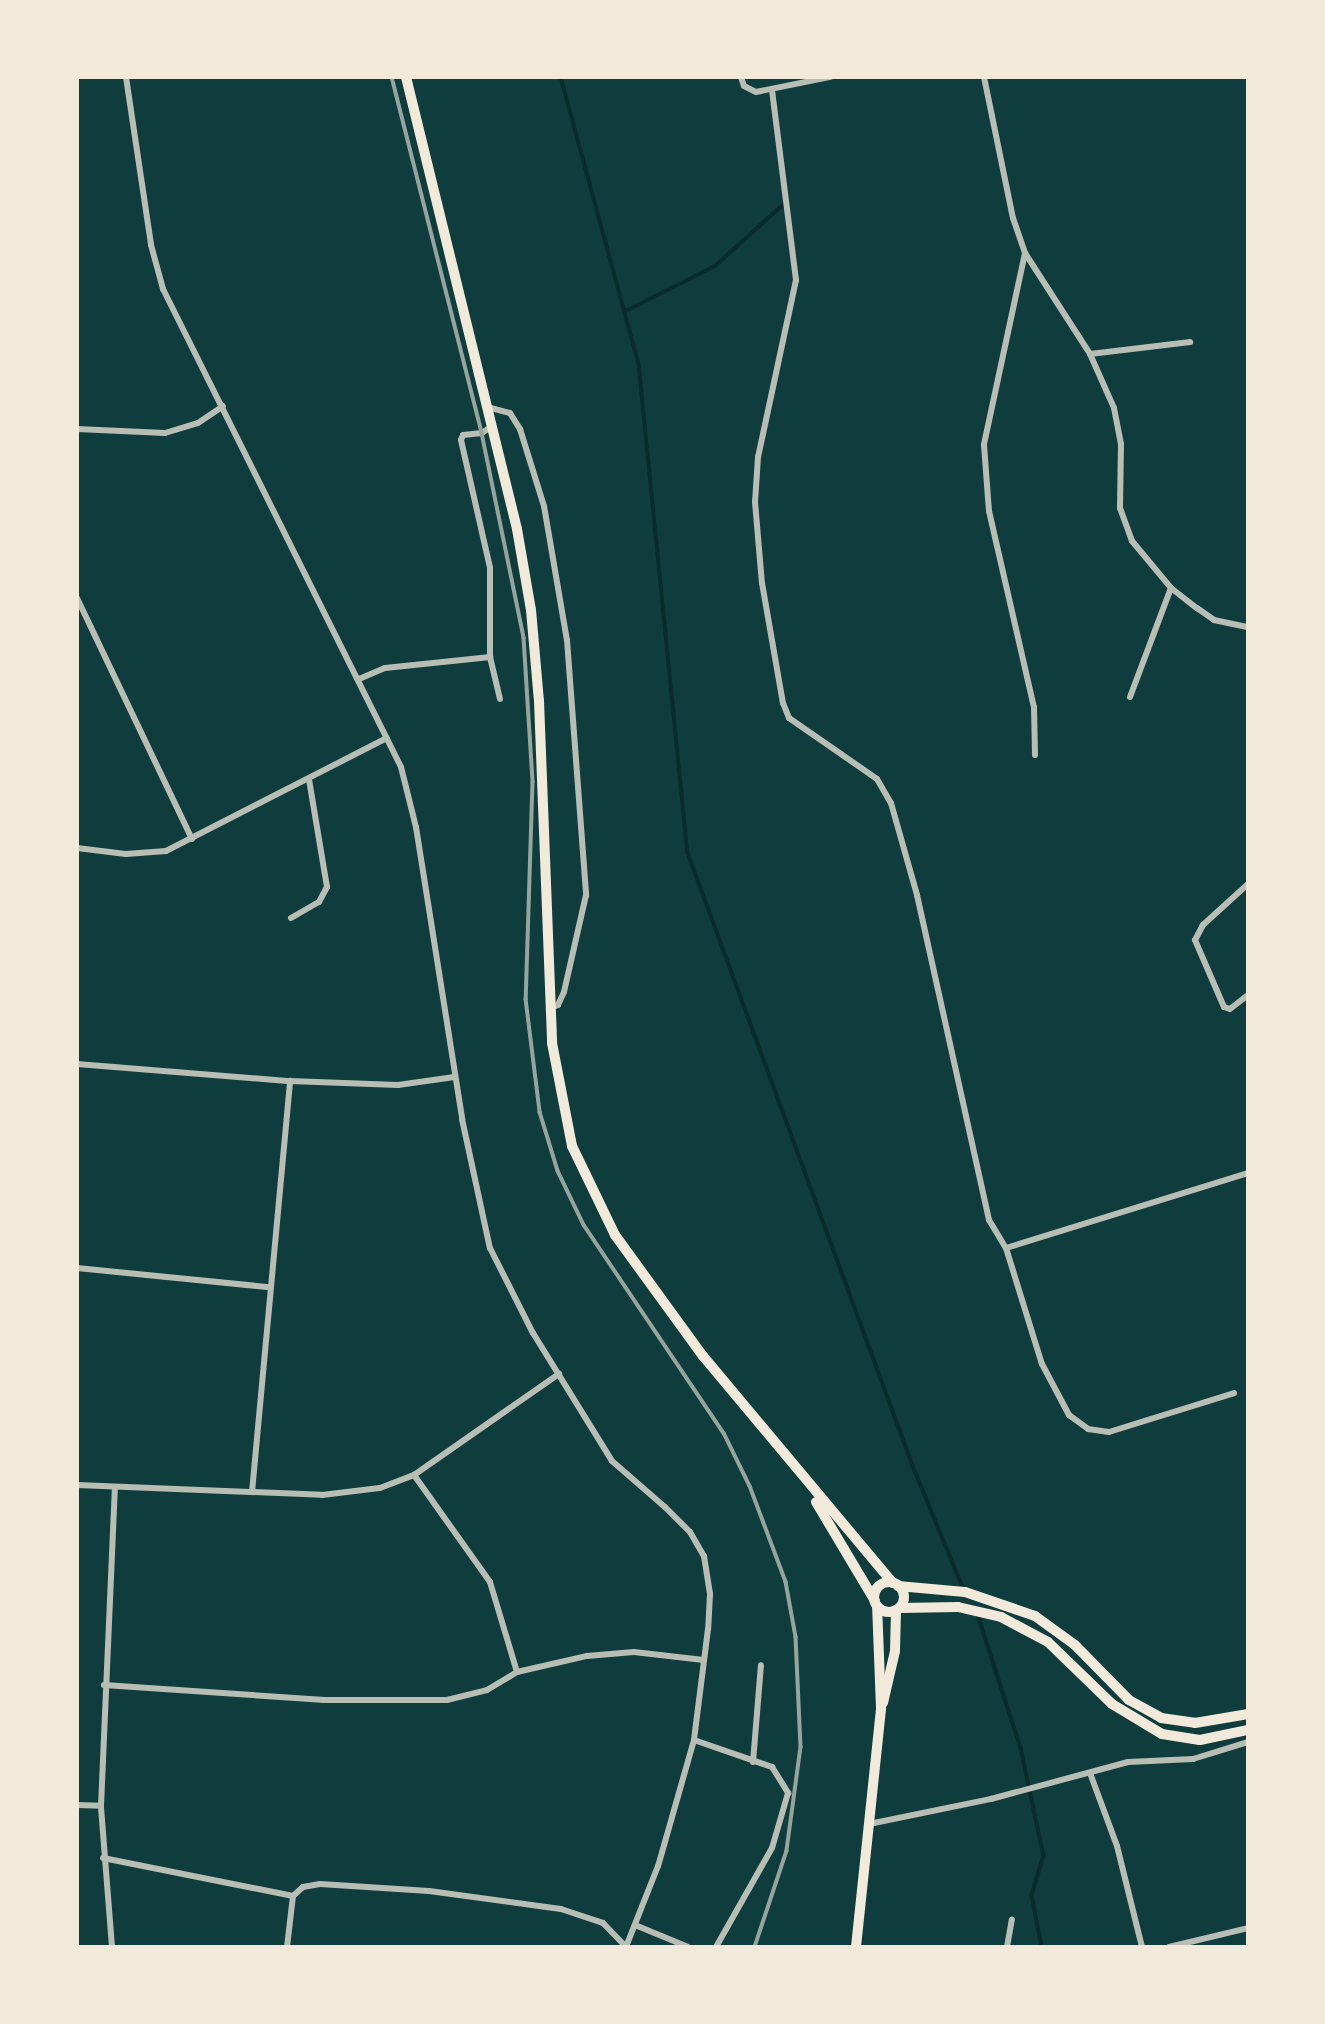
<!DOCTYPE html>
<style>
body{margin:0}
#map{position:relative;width:1325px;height:2024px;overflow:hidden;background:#0f3d3e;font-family:"Source Sans 3",sans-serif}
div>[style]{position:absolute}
.stream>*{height:3.5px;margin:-1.75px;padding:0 1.75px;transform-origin:1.75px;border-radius:1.75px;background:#0a2a2b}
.minor>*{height:6px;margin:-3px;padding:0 3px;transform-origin:3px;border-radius:3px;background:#b8beb3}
.primary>*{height:10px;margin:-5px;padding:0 5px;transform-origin:5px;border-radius:5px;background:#f1e9da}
.trunk>*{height:10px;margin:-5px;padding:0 5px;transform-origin:5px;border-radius:5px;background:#f1e9da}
.trunk>.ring{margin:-5px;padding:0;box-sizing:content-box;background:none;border:10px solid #f1e9da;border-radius:50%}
.rail>*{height:3.5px;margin:-1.75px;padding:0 1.75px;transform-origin:1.75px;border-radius:1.75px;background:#97a49c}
span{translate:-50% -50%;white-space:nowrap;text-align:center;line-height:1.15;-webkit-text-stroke:7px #f1e9da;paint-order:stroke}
.frame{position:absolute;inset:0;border:79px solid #f1e9da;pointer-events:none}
</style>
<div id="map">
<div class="stream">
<i style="left:561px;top:77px;width:297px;rotate:74.8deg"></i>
<i style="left:639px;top:364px;width:491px;rotate:84.3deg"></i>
<i style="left:688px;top:853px;width:653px;rotate:69.84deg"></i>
<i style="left:913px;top:1466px;width:134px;rotate:67.6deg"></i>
<i style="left:624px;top:312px;width:102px;rotate:-26.8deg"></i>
<i style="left:715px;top:266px;width:94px;rotate:-42deg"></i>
<i style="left:978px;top:1615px;width:140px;rotate:72.1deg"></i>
<i style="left:1021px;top:1748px;width:110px;rotate:78deg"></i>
<i style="left:1044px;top:1856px;width:41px;rotate:107.1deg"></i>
<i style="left:1032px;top:1895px;width:53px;rotate:79.1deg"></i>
</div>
<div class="minor">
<i style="left:126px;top:77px;width:170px;rotate:81.5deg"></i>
<i style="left:151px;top:245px;width:46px;rotate:74.7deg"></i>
<i style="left:163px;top:289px;width:534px;rotate:63.53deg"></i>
<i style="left:401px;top:767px;width:62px;rotate:76deg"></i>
<i style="left:416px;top:827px;width:296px;rotate:81deg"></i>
<i style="left:462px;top:1119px;width:132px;rotate:77.8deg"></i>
<i style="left:490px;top:1248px;width:95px;rotate:63.2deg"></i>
<i style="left:533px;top:1333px;width:150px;rotate:58.3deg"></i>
<i style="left:612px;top:1461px;width:70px;rotate:41deg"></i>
<i style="left:665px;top:1507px;width:35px;rotate:45deg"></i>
<i style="left:690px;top:1532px;width:28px;rotate:60deg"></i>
<i style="left:704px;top:1556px;width:38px;rotate:81deg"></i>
<i style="left:710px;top:1594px;width:35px;rotate:93deg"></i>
<i style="left:708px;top:1629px;width:112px;rotate:97.2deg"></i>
<i style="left:694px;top:1740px;width:131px;rotate:105.9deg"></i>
<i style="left:658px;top:1866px;width:87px;rotate:111.6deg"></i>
<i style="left:741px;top:77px;width:9px;rotate:72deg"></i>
<i style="left:744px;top:86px;width:13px;rotate:27deg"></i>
<i style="left:756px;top:92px;width:76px;rotate:-11.5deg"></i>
<i style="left:984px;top:77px;width:144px;rotate:78.4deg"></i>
<i style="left:1013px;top:218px;width:37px;rotate:71deg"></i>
<i style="left:1025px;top:253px;width:120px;rotate:57.2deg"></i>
<i style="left:1090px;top:354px;width:59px;rotate:66deg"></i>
<i style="left:1114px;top:408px;width:37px;rotate:79deg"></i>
<i style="left:1121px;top:444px;width:64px;rotate:90.9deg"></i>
<i style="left:1120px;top:508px;width:35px;rotate:70deg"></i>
<i style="left:1132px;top:541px;width:61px;rotate:50.3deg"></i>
<i style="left:1171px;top:588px;width:33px;rotate:38deg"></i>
<i style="left:1197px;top:608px;width:21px;rotate:35deg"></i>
<i style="left:1214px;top:620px;width:35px;rotate:12deg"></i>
<i style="left:772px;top:90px;width:192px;rotate:82.8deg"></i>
<i style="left:796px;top:280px;width:181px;rotate:102.1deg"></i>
<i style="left:758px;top:457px;width:45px;rotate:93.8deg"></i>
<i style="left:755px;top:502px;width:81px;rotate:85.1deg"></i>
<i style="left:762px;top:583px;width:122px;rotate:80.1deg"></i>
<i style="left:783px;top:703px;width:16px;rotate:68deg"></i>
<i style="left:789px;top:718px;width:107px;rotate:34.7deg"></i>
<i style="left:877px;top:779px;width:28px;rotate:60deg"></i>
<i style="left:891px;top:803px;width:96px;rotate:74.2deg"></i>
<i style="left:917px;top:895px;width:333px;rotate:77.5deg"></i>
<i style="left:989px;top:1220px;width:33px;rotate:59deg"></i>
<i style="left:1006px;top:1248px;width:121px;rotate:72.8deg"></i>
<i style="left:1042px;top:1364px;width:58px;rotate:62.1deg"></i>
<i style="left:1069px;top:1415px;width:24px;rotate:36deg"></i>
<i style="left:1088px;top:1429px;width:21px;rotate:8deg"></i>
<i style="left:1109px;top:1432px;width:131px;rotate:-17.3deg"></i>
<i style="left:1025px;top:253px;width:196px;rotate:102.1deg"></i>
<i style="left:984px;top:445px;width:66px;rotate:85.7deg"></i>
<i style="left:989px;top:511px;width:201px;rotate:77.1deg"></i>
<i style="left:1034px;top:707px;width:48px;rotate:88.8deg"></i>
<i style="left:1090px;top:354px;width:101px;rotate:-6.8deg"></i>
<i style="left:487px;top:407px;width:24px;rotate:15deg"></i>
<i style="left:510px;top:413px;width:19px;rotate:58deg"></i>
<i style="left:520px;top:429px;width:81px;rotate:72.7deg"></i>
<i style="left:544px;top:506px;width:136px;rotate:80.3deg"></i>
<i style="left:567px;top:640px;width:256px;rotate:85.7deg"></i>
<i style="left:586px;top:895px;width:99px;rotate:102.8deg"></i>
<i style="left:564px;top:992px;width:14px;rotate:115deg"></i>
<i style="left:558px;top:1005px;width:9px;rotate:159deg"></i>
<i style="left:492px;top:426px;width:12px;rotate:145deg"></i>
<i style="left:482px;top:433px;width:19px;rotate:174deg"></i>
<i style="left:463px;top:435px;width:5px;rotate:112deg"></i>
<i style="left:461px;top:440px;width:131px;rotate:77.2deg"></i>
<i style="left:490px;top:568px;width:89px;rotate:90deg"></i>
<i style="left:490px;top:657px;width:43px;rotate:76.6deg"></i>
<i style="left:77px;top:429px;width:88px;rotate:2.6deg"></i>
<i style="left:165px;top:433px;width:34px;rotate:-17deg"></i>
<i style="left:198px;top:423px;width:30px;rotate:-34deg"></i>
<i style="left:77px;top:598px;width:267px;rotate:64.5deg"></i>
<i style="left:359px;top:679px;width:28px;rotate:-23deg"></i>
<i style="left:385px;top:668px;width:106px;rotate:-6deg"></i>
<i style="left:1130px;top:697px;width:116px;rotate:-69.4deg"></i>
<i style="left:77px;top:848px;width:49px;rotate:7deg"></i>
<i style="left:126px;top:854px;width:40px;rotate:-4.3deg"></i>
<i style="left:166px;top:851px;width:248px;rotate:-27.1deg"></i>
<i style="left:1248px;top:884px;width:61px;rotate:137.7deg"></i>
<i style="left:1203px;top:925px;width:17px;rotate:118deg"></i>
<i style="left:1195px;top:940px;width:73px;rotate:66.6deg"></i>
<i style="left:1224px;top:1007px;width:6px;rotate:18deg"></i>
<i style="left:1230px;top:1009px;width:23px;rotate:-38deg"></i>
<i style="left:291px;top:918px;width:32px;rotate:-30deg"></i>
<i style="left:319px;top:902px;width:17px;rotate:-62deg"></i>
<i style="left:327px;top:887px;width:109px;rotate:-99.5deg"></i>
<i style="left:77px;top:1064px;width:214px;rotate:4.6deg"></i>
<i style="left:290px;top:1081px;width:108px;rotate:2.1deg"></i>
<i style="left:398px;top:1085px;width:57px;rotate:-8.1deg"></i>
<i style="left:1006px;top:1248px;width:253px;rotate:-17.2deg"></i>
<i style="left:77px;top:1268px;width:193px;rotate:5.7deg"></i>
<i style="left:414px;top:1475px;width:131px;rotate:54.6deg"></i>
<i style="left:490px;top:1582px;width:94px;rotate:73.3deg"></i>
<i style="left:77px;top:1485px;width:245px;rotate:2.3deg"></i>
<i style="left:322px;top:1495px;width:58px;rotate:-6.9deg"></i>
<i style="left:380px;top:1488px;width:36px;rotate:-21deg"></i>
<i style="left:414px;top:1475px;width:177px;rotate:-34.9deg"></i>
<i style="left:252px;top:1492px;width:413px;rotate:-84.7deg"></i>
<i style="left:104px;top:1685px;width:221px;rotate:3.9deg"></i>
<i style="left:324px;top:1700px;width:123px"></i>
<i style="left:447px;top:1700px;width:41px;rotate:-14deg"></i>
<i style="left:487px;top:1690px;width:35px;rotate:-31deg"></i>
<i style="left:517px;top:1672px;width:72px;rotate:-12.9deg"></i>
<i style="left:587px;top:1656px;width:47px;rotate:-4.9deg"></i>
<i style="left:634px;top:1652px;width:70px;rotate:6.5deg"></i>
<i style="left:694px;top:1740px;width:83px;rotate:19.1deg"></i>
<i style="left:772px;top:1767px;width:31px;rotate:58deg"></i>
<i style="left:788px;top:1793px;width:57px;rotate:106.2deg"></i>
<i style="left:772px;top:1848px;width:114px;rotate:119.5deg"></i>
<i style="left:753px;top:1762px;width:97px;rotate:-85.3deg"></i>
<i style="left:1090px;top:1773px;width:78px;rotate:69.7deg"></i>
<i style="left:1117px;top:1846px;width:104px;rotate:76.1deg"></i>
<i style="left:77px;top:1805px;width:24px;rotate:2deg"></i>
<i style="left:869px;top:1824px;width:125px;rotate:-11.6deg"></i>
<i style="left:991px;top:1799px;width:142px;rotate:-15.1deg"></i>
<i style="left:1128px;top:1762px;width:65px;rotate:-2.6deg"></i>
<i style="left:1193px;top:1759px;width:58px;rotate:-17.2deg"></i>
<i style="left:103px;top:1858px;width:194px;rotate:11.3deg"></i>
<i style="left:293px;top:1896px;width:13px;rotate:-42deg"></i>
<i style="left:303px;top:1887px;width:17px;rotate:-10deg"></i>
<i style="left:320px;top:1884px;width:109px;rotate:3.7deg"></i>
<i style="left:429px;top:1891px;width:133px;rotate:7.8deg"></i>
<i style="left:561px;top:1909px;width:44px;rotate:18.4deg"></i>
<i style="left:603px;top:1923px;width:33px;rotate:46deg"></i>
<i style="left:635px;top:1925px;width:57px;rotate:22.5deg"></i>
<i style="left:112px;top:1947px;width:141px;rotate:-94.5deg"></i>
<i style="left:101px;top:1806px;width:317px;rotate:-87.5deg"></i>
<i style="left:287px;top:1947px;width:51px;rotate:-83.3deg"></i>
<i style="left:1007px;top:1947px;width:28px;rotate:-80deg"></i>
<i style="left:1169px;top:1947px;width:81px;rotate:-13.5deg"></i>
</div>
<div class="primary">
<i style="left:898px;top:1586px;width:67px;rotate:5.1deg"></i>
<i style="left:965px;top:1592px;width:74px;rotate:18.9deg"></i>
<i style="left:1035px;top:1616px;width:49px;rotate:35.9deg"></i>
<i style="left:1075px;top:1645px;width:77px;rotate:45.5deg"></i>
<i style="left:1129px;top:1700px;width:37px;rotate:29deg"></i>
<i style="left:1161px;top:1718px;width:34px;rotate:8deg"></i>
<i style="left:1195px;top:1723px;width:54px;rotate:-9.6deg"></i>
<i style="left:900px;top:1608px;width:58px;rotate:-1deg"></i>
<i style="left:958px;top:1607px;width:44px;rotate:13.1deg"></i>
<i style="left:1001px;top:1617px;width:53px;rotate:28deg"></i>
<i style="left:1048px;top:1642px;width:89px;rotate:44.1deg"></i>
<i style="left:1112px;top:1704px;width:58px;rotate:31deg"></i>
<i style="left:1162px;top:1734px;width:38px;rotate:9deg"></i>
<i style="left:1200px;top:1740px;width:49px;rotate:-11.8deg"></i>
</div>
<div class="trunk">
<i style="left:406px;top:77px;width:465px;rotate:76.2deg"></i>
<i style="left:517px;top:529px;width:82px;rotate:80.2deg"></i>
<i style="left:531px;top:610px;width:91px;rotate:85deg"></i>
<i style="left:539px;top:701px;width:342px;rotate:87.8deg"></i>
<i style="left:552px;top:1043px;width:105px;rotate:79deg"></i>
<i style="left:572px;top:1146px;width:99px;rotate:64.2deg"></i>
<i style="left:615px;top:1235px;width:150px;rotate:54deg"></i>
<i style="left:703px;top:1356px;width:296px;rotate:50.1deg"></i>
<i style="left:816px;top:1502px;width:115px;rotate:59.2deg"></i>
<i class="ring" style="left:874px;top:1582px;width:20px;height:20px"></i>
<i style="left:883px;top:1703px;width:53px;rotate:-77deg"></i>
<i style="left:895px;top:1651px;width:41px;rotate:-88.6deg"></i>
<i style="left:856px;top:1947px;width:240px;rotate:-84deg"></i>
<i style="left:881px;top:1708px;width:102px;rotate:-92.2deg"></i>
</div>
<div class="rail">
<i style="left:392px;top:77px;width:367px;rotate:75.8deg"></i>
<i style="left:482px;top:433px;width:209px;rotate:78.4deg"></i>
<i style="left:524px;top:638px;width:144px;rotate:86.4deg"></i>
<i style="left:533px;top:782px;width:217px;rotate:91.8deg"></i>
<i style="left:526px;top:999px;width:114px;rotate:82.9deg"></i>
<i style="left:540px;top:1112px;width:62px;rotate:73deg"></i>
<i style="left:558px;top:1171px;width:60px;rotate:64.3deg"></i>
<i style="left:584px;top:1225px;width:251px;rotate:56.1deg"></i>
<i style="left:724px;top:1433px;width:59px;rotate:63.9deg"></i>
<i style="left:750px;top:1486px;width:103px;rotate:69.4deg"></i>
<i style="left:786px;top:1582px;width:56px;rotate:79.7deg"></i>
<i style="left:796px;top:1637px;width:110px;rotate:87.4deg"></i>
<i style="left:801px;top:1747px;width:105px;rotate:97.7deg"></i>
<i style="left:787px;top:1851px;width:101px;rotate:108.4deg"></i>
</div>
<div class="frame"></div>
</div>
